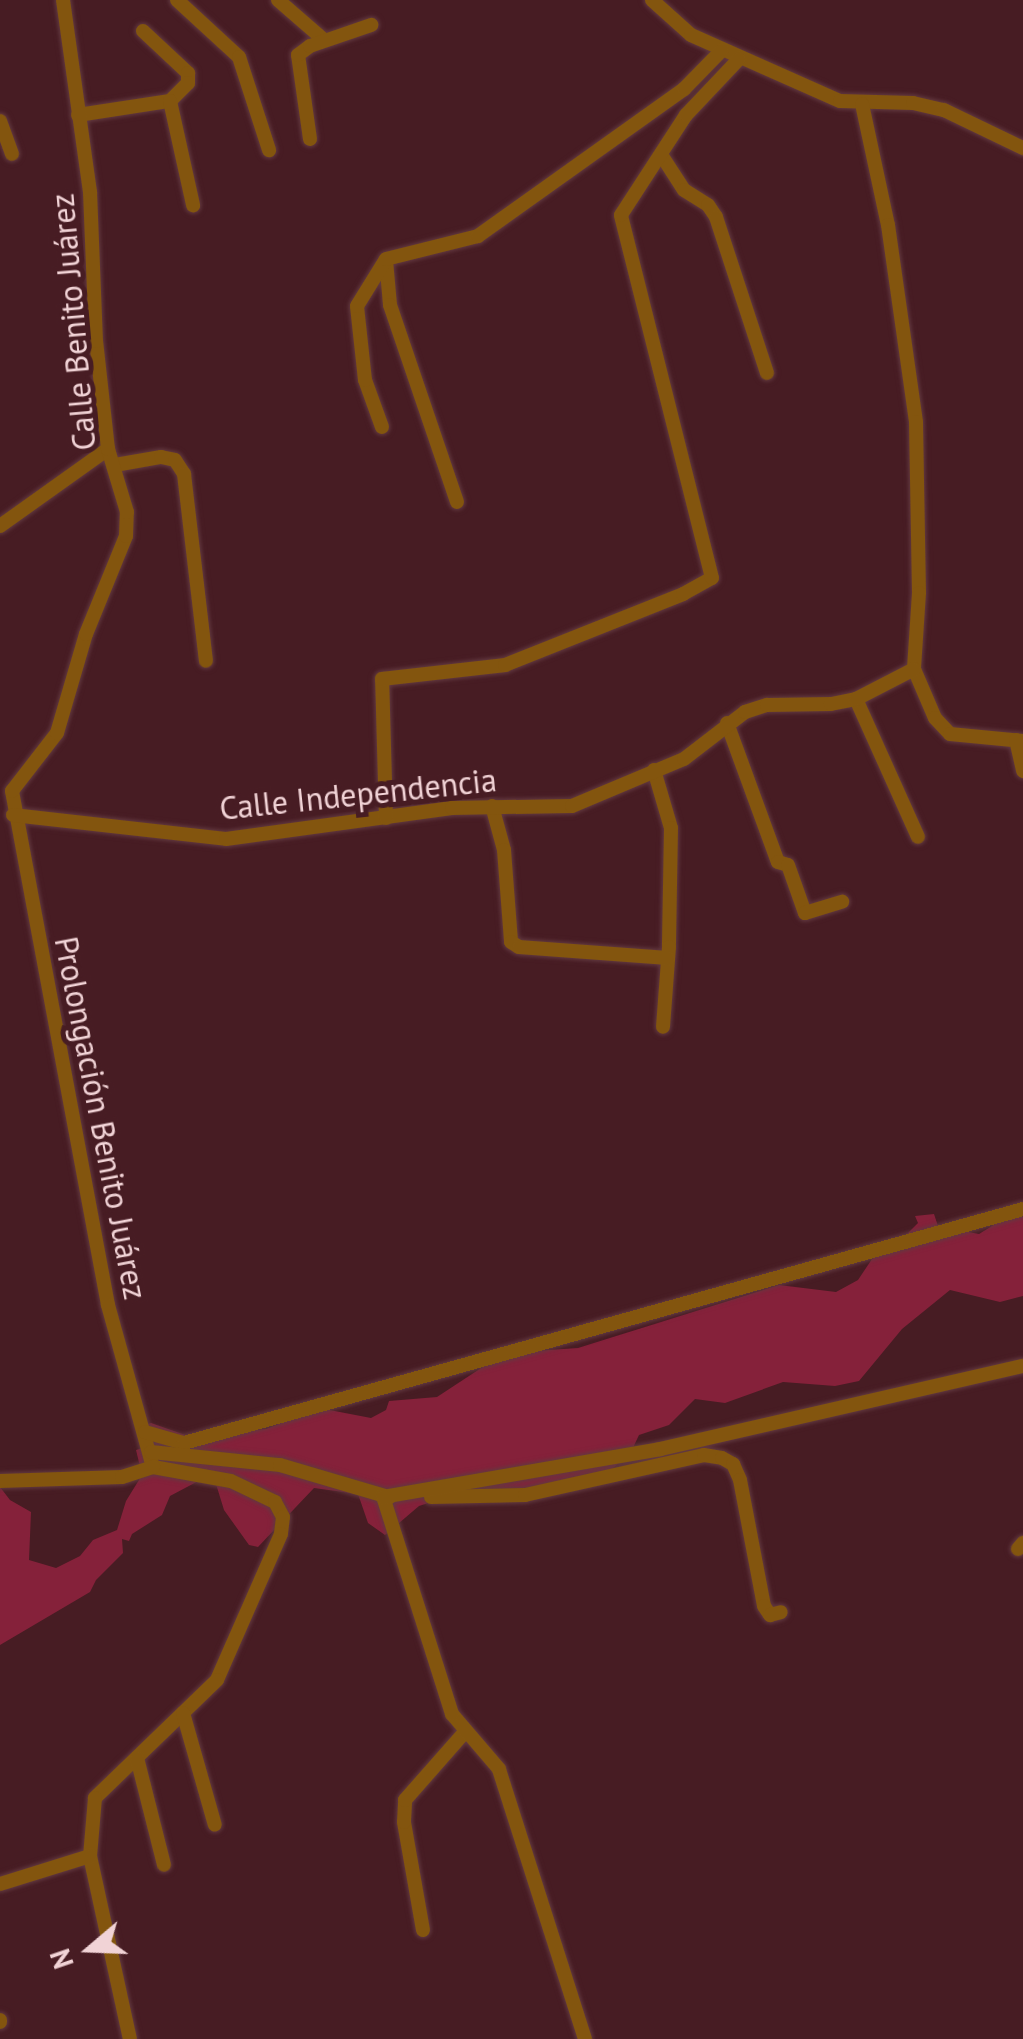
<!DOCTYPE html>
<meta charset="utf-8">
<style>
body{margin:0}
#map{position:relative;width:1023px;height:2039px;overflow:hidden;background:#471c23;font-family:"PT Sans",sans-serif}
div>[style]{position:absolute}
.green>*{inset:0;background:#85213a}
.roads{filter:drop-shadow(0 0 2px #623940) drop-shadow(0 0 2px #623940)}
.street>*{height:14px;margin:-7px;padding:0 7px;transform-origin:7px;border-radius:7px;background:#83550e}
span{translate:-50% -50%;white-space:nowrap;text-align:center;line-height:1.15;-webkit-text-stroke:10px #471c23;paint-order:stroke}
.street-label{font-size:32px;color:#f1d3d6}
.north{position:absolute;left:40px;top:1899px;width:100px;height:100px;-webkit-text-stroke:8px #471c23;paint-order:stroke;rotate:251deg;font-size:28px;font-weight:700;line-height:40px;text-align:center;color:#f1d3d6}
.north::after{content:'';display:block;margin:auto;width:35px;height:45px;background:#f1d3d6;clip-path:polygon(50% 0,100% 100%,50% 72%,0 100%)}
</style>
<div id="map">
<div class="green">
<i style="clip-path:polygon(1013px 1213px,1023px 1217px,1023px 1296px,1000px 1302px,950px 1290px,902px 1329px,859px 1381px,835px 1386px,783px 1382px,725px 1403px,695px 1399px,669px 1425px,639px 1435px,631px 1452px,595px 1484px,456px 1494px,419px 1506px,385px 1535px,368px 1523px,358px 1494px,314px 1488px,258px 1547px,249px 1545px,224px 1510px,216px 1484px,204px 1478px,170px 1496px,162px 1515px,132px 1534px,129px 1541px,122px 1539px,123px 1553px,96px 1580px,90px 1592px,0 1645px,0 1487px,10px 1500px,31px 1512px,29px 1560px,56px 1568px,80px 1556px,93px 1540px,117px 1530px,126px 1501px,142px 1475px,136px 1450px,146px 1447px,145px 1425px,151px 1423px,188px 1436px,266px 1429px,319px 1408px,371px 1418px,386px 1410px,389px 1401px,437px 1397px,504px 1353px,578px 1348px,779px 1285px,836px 1292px,858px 1280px,872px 1259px,899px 1242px,918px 1223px,915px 1216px,934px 1214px,938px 1226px,979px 1234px)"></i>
</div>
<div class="roads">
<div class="street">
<i style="left:177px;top:0;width:84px;rotate:42.6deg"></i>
<i style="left:239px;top:57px;width:98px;rotate:72.1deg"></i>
<i style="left:278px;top:0;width:61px;rotate:41deg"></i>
<i style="left:652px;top:0;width:52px;rotate:41.9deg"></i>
<i style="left:691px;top:35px;width:163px;rotate:23.9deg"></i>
<i style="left:840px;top:101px;width:73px;rotate:1.6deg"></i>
<i style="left:913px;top:103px;width:32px;rotate:13deg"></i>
<i style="left:944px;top:110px;width:88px;rotate:25.7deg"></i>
<i style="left:143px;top:31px;width:62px;rotate:43deg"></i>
<i style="left:188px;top:73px;width:10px;rotate:90deg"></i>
<i style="left:188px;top:83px;width:25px;rotate:135deg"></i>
<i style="left:862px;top:104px;width:124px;rotate:77.9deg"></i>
<i style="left:888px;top:225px;width:199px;rotate:81.9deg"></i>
<i style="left:916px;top:422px;width:171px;rotate:89deg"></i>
<i style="left:919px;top:593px;width:76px;rotate:93.8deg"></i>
<i style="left:914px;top:669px;width:53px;rotate:66.8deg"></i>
<i style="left:935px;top:718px;width:22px;rotate:47deg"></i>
<i style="left:950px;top:734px;width:73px;rotate:5.5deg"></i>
<i style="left:78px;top:115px;width:93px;rotate:-8.7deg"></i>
<i style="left:170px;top:101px;width:107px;rotate:77.5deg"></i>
<i style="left:0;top:121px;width:35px;rotate:70deg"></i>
<i style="left:310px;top:139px;width:85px;rotate:-98.1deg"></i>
<i style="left:298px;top:55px;width:15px;rotate:-37deg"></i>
<i style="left:310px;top:46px;width:65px;rotate:-19deg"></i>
<i style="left:662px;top:156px;width:40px;rotate:57.1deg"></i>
<i style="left:684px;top:190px;width:28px;rotate:32deg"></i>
<i style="left:708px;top:205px;width:14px;rotate:56deg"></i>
<i style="left:716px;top:217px;width:164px;rotate:71.9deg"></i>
<i style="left:386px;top:260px;width:45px;rotate:84.9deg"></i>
<i style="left:390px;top:305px;width:208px;rotate:71.2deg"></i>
<i style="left:382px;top:427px;width:50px;rotate:-109.9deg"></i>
<i style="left:365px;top:380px;width:74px;rotate:-96.2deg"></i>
<i style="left:357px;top:306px;width:55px;rotate:-58.3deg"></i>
<i style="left:386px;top:259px;width:95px;rotate:-14deg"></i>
<i style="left:478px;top:236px;width:253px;rotate:-35.5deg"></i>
<i style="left:684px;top:89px;width:54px;rotate:-45.7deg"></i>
<i style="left:115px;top:465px;width:47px;rotate:-9.9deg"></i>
<i style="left:161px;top:457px;width:14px;rotate:12deg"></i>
<i style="left:175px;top:460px;width:17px;rotate:57deg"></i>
<i style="left:184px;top:474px;width:188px;rotate:83.3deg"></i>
<i style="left:0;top:526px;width:133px;rotate:-35.5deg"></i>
<i style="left:856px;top:699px;width:151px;rotate:65.8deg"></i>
<i style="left:727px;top:723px;width:148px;rotate:69.9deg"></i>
<i style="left:778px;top:862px;width:10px;rotate:17deg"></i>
<i style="left:788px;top:865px;width:51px;rotate:70.5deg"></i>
<i style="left:805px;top:913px;width:39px;rotate:-17deg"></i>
<i style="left:1016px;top:740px;width:32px;rotate:77deg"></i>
<i style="left:654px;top:770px;width:60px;rotate:73.7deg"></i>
<i style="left:671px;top:828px;width:119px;rotate:91deg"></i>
<i style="left:669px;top:947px;width:80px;rotate:94.3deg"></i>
<i style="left:12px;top:791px;width:523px;rotate:79.42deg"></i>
<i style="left:108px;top:1305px;width:168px;rotate:74.5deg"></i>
<i style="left:153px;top:1467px;width:79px;rotate:10.2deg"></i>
<i style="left:231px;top:1481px;width:49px;rotate:25.5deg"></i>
<i style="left:275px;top:1502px;width:17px;rotate:62deg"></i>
<i style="left:283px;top:1517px;width:17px;rotate:97deg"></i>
<i style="left:281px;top:1534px;width:159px;rotate:113.7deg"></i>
<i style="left:217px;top:1680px;width:170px;rotate:136deg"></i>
<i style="left:95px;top:1798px;width:58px;rotate:94.9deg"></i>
<i style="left:90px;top:1856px;width:187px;rotate:77.7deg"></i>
<i style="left:12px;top:791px;width:73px;rotate:-52.2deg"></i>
<i style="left:57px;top:733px;width:103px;rotate:-73.7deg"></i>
<i style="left:86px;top:634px;width:106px;rotate:-67.8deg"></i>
<i style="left:126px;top:536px;width:24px;rotate:-88deg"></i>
<i style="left:127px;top:512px;width:66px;rotate:-106.8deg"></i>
<i style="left:108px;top:449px;width:109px;rotate:-96.3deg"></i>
<i style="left:96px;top:341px;width:149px;rotate:-92.3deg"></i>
<i style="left:90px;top:192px;width:194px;rotate:-98deg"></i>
<i style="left:492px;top:806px;width:46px;rotate:74.7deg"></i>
<i style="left:504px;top:850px;width:92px;rotate:85.6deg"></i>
<i style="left:511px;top:942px;width:9px;rotate:32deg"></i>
<i style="left:519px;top:947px;width:149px;rotate:4.2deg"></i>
<i style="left:13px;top:815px;width:214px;rotate:6.4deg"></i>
<i style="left:226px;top:839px;width:228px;rotate:-7.8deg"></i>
<i style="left:452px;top:808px;width:120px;rotate:-1deg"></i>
<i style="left:572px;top:806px;width:121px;rotate:-22.8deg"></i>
<i style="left:684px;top:759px;width:77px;rotate:-37.6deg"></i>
<i style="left:745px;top:712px;width:23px;rotate:-18deg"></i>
<i style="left:767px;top:705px;width:64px;rotate:-0.9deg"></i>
<i style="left:831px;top:704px;width:25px;rotate:-11deg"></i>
<i style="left:856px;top:699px;width:65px;rotate:-27.3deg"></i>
<i style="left:386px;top:818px;width:139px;rotate:-91.6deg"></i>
<i style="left:382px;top:679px;width:124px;rotate:-6.5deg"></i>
<i style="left:505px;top:665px;width:192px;rotate:-21.7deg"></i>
<i style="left:683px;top:594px;width:33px;rotate:-29deg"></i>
<i style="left:712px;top:578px;width:374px;rotate:-104.1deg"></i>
<i style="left:621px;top:215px;width:119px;rotate:-57deg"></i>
<i style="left:686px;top:115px;width:77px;rotate:-46.6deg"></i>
<i style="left:145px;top:1432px;width:41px;rotate:15.8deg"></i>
<i style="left:184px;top:1443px;width:871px;rotate:-15.58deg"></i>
<i style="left:151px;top:1452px;width:130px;rotate:5.8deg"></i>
<i style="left:280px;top:1465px;width:114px;rotate:16.4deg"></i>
<i style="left:0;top:1481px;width:122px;rotate:-1.9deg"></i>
<i style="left:122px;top:1477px;width:33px;rotate:-18deg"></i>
<i style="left:431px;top:1497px;width:94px;rotate:-1.2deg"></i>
<i style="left:525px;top:1495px;width:183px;rotate:-12.6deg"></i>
<i style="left:704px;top:1455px;width:18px;rotate:9deg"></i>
<i style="left:722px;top:1458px;width:13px;rotate:29deg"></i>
<i style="left:733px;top:1464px;width:17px;rotate:66deg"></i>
<i style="left:740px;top:1480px;width:128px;rotate:79.2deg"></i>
<i style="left:764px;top:1606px;width:11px;rotate:56deg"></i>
<i style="left:770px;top:1615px;width:11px;rotate:-15deg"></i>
<i style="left:1018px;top:1549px;width:8px;rotate:-50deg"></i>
<i style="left:183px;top:1713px;width:116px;rotate:74.1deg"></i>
<i style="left:137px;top:1758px;width:110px;rotate:75.8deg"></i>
<i style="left:0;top:1884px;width:94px;rotate:-17.3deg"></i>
<i style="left:423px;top:1930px;width:110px;rotate:-100deg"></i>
<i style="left:404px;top:1822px;width:22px;rotate:-87deg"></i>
<i style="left:405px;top:1800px;width:91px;rotate:-48.6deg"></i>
<i style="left:0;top:2020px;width:2px;rotate:90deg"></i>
<i style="left:585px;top:2039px;width:283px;rotate:-107.7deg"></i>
<i style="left:499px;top:1769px;width:72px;rotate:-130.5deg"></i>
<i style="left:452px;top:1714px;width:228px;rotate:-107.6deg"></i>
<i style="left:383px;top:1497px;width:281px;rotate:-9.8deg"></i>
<i style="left:660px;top:1449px;width:372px;rotate:-12.9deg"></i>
</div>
</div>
<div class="street-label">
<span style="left:73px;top:322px;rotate:-95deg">Calle Benito Juárez</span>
<span style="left:358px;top:794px;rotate:-6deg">Calle Independencia</span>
<span style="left:101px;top:1118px;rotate:79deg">Prolongación Benito Juárez</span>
</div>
<div class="north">N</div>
</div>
